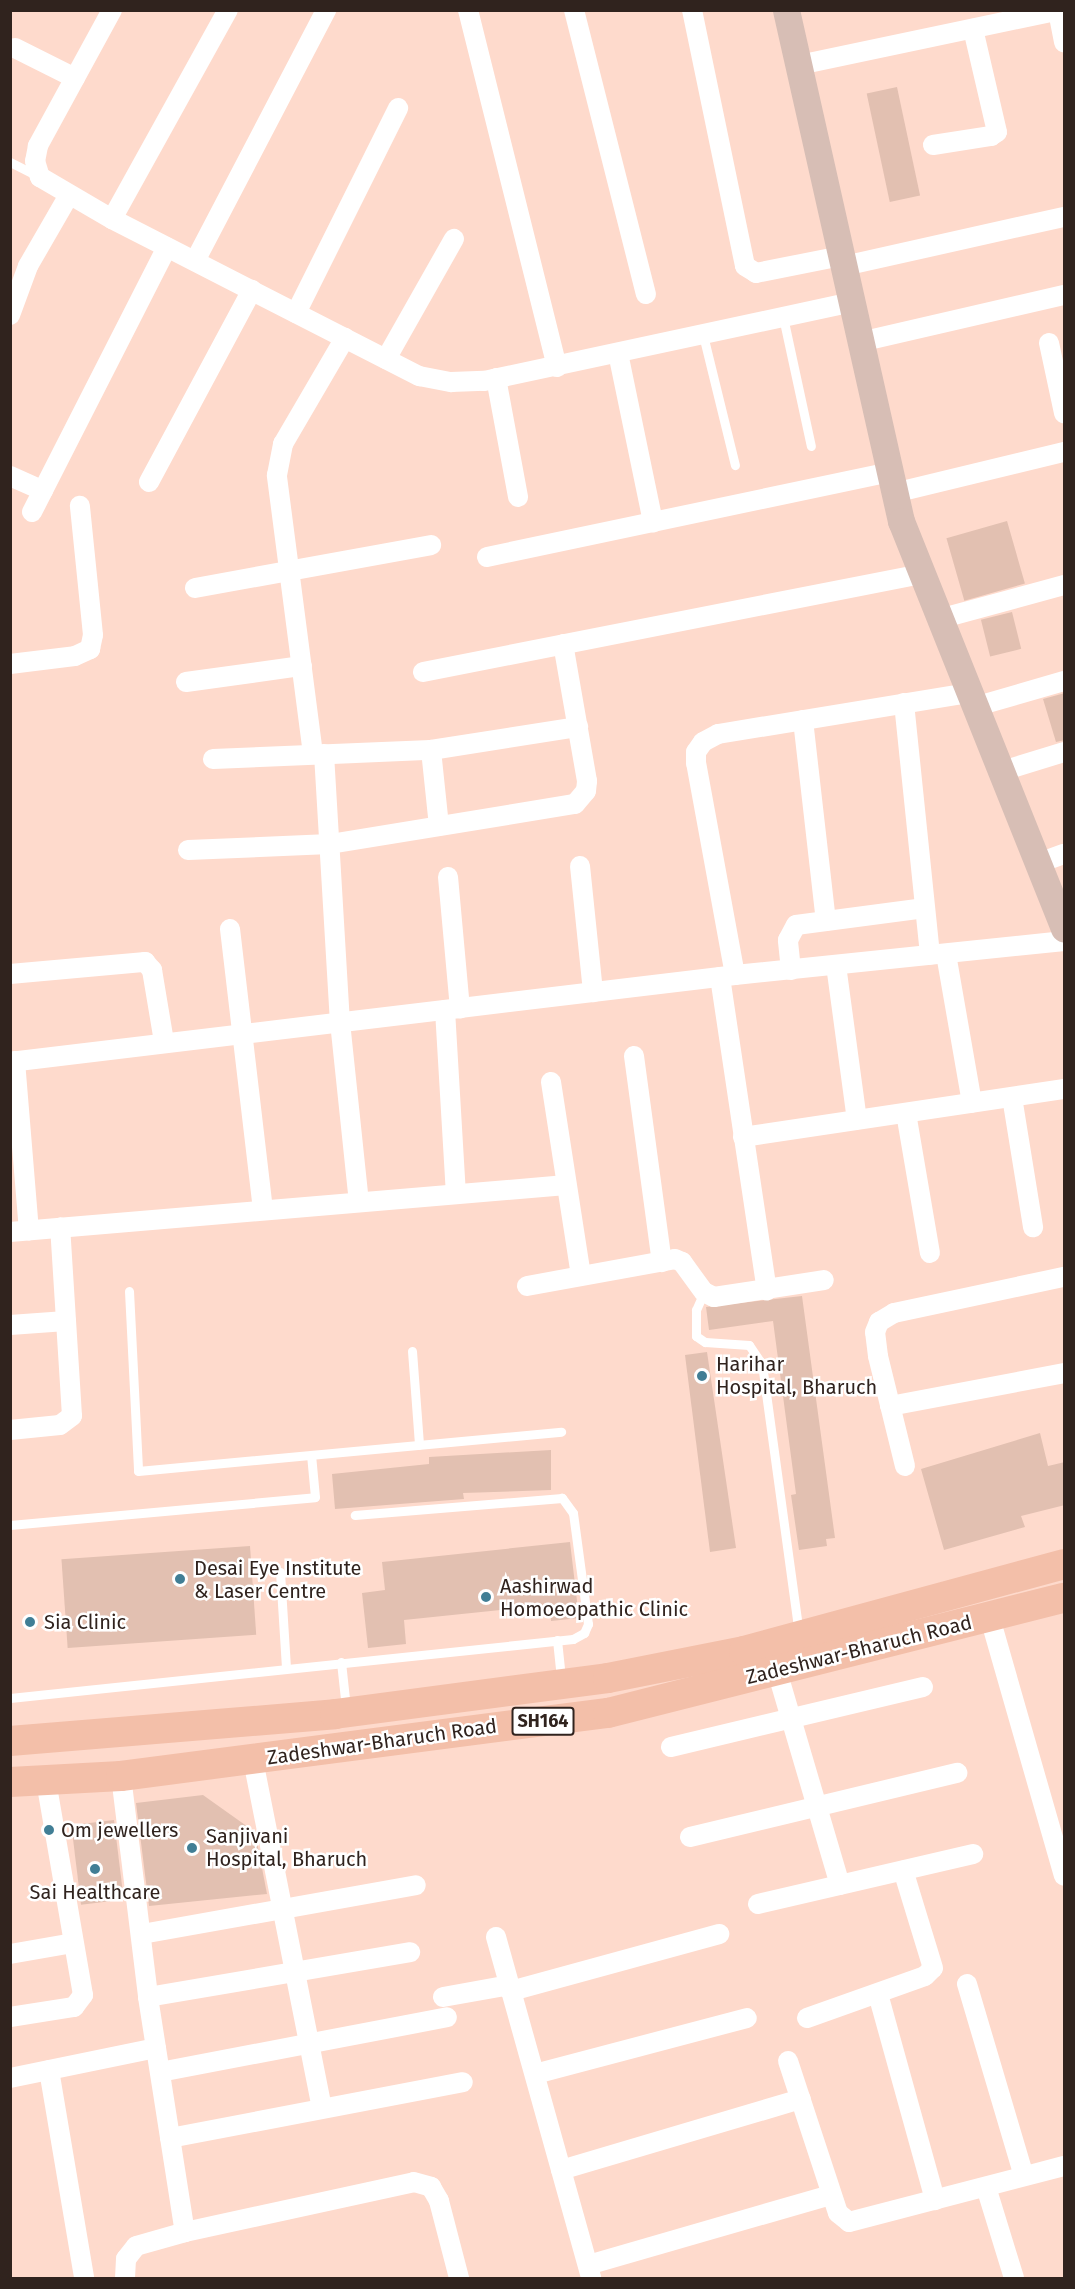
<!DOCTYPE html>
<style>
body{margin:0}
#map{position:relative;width:1075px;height:2289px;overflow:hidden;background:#fedacc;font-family:"Fira Sans",sans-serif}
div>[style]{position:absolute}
.building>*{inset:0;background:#e2c0b1;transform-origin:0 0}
.lane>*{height:9px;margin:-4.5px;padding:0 4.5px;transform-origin:4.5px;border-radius:4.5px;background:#fff}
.street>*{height:20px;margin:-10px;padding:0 10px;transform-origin:10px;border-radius:10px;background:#fff}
.secondary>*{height:27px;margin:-13.5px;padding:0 13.5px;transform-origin:13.5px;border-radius:13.5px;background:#d7beb5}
.primary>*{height:30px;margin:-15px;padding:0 15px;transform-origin:15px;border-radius:15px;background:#f3bfa9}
.dots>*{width:16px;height:16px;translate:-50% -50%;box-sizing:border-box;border:3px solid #fff;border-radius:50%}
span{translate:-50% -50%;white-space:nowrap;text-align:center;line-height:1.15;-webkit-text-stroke:5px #fff;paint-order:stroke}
.shield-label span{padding:2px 4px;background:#fff;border:2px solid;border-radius:4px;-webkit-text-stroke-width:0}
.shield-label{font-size:18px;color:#30231e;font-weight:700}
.poi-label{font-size:20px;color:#30231e}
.left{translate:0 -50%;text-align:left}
.street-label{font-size:20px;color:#30231e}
.frame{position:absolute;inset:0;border:12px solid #30231e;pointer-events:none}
</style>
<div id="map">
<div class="building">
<i style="left:897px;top:87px;width:111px;height:31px;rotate:78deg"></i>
<i style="left:1007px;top:521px;width:65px;height:63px;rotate:74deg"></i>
<i style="left:1012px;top:612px;width:38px;height:32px;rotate:76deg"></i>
<i style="clip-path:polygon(1065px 693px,1065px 740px,1056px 742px,1043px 699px)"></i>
<i style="clip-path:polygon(802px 1296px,835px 1538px,826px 1539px,827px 1546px,799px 1550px,791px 1495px,796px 1494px,773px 1321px,709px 1330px,706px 1307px)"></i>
<i style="clip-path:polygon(707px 1352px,736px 1548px,710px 1552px,685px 1355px)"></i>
<i style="clip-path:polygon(1040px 1433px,1048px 1466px,1065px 1462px,1065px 1505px,1021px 1516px,1025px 1527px,944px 1550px,921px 1469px)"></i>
<i style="clip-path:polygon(551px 1450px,551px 1490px,463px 1493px,464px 1499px,335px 1509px,332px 1474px,429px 1464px,429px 1457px)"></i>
<i style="clip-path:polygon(570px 1542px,579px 1618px,551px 1621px,550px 1605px,404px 1620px,406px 1644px,368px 1648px,362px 1593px,385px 1590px,382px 1562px)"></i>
<i style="left:250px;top:1546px;width:89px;height:189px;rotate:86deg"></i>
<i style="clip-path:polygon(203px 1795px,255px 1832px,267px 1894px,149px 1906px,136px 1803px)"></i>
<i style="left:114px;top:1820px;width:80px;height:43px;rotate:83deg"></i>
</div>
<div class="lane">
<i style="left:10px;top:162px;width:31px;rotate:27deg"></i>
<i style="left:783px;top:317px;width:132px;rotate:77.8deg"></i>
<i style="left:703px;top:335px;width:134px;rotate:76.2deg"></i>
<i style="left:129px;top:1291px;width:180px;rotate:87.1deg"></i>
<i style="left:138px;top:1471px;width:425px;rotate:-5.3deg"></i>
<i style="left:704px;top:1292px;width:20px;rotate:114deg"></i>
<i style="left:696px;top:1310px;width:26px;rotate:90deg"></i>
<i style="left:696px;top:1336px;width:11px;rotate:34deg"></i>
<i style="left:705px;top:1342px;width:44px;rotate:3.9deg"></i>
<i style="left:749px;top:1345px;width:23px;rotate:56deg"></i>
<i style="left:762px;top:1364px;width:272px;rotate:82.2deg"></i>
<i style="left:412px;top:1351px;width:94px;rotate:85.7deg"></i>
<i style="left:10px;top:1525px;width:306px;rotate:-5.2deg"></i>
<i style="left:315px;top:1497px;width:42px;rotate:-95.4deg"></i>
<i style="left:280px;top:1572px;width:96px;rotate:86.4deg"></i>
<i style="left:557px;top:1640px;width:39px;rotate:84deg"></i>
<i style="left:341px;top:1662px;width:46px;rotate:83.8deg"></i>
<i style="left:10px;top:1698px;width:566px;rotate:-5.98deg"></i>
<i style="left:573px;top:1639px;width:13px;rotate:-29deg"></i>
<i style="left:584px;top:1633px;width:10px;rotate:-66deg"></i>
<i style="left:588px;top:1624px;width:112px;rotate:-97.7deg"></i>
<i style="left:573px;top:1513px;width:19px;rotate:-126deg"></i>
<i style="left:562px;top:1498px;width:208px;rotate:175.3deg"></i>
</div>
<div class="street">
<i style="left:112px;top:10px;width:155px;rotate:118.6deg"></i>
<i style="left:38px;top:146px;width:15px;rotate:101deg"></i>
<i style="left:35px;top:161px;width:17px;rotate:73deg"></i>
<i style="left:40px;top:177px;width:83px;rotate:30.3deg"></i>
<i style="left:112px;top:219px;width:345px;rotate:27.1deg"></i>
<i style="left:419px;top:376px;width:33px;rotate:11deg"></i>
<i style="left:451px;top:382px;width:33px;rotate:-2deg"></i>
<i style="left:484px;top:381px;width:375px;rotate:-12.1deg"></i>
<i style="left:468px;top:10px;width:368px;rotate:76deg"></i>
<i style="left:574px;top:10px;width:293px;rotate:75.8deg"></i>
<i style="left:692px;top:10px;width:261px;rotate:78.3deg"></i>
<i style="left:745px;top:266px;width:13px;rotate:32deg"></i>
<i style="left:756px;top:273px;width:87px;rotate:-11.3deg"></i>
<i style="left:1058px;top:11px;width:32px;rotate:79deg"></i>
<i style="left:15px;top:48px;width:67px;rotate:26.6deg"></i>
<i style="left:799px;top:65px;width:266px;rotate:-11.9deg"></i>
<i style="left:933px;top:145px;width:59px;rotate:-8.8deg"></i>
<i style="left:991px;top:136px;width:7px;rotate:-34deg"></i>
<i style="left:997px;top:132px;width:106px;rotate:-103.1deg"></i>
<i style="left:112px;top:219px;width:239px;rotate:-61deg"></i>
<i style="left:195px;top:261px;width:283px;rotate:-62.4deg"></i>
<i style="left:844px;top:266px;width:225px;rotate:-12.6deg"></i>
<i style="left:296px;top:313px;width:229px;rotate:-63.5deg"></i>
<i style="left:10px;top:315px;width:52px;rotate:-69.8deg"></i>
<i style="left:28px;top:266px;width:82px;rotate:-60deg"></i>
<i style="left:860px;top:342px;width:209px;rotate:-13deg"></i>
<i style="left:1049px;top:343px;width:72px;rotate:77.9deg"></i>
<i style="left:618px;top:353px;width:173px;rotate:78.3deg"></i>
<i style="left:386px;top:359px;width:138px;rotate:-60.5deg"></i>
<i style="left:496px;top:378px;width:121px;rotate:79.5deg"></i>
<i style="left:10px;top:476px;width:36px;rotate:24deg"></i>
<i style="left:149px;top:482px;width:218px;rotate:-61.8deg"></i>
<i style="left:894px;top:493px;width:175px;rotate:-13.6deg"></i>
<i style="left:32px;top:512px;width:297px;rotate:-63deg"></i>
<i style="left:487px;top:557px;width:411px;rotate:-11.9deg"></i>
<i style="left:195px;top:588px;width:240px;rotate:-10.3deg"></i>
<i style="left:939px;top:619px;width:130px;rotate:-15.2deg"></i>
<i style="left:10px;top:664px;width:65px;rotate:-7deg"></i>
<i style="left:75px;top:656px;width:17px;rotate:-25deg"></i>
<i style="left:90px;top:649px;width:14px;rotate:-78deg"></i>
<i style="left:93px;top:635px;width:130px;rotate:-95.8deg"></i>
<i style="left:423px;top:672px;width:508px;rotate:-11.13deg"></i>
<i style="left:186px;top:682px;width:117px;rotate:-7.9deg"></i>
<i style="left:904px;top:703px;width:253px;rotate:84.1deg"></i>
<i style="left:974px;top:707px;width:94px;rotate:-16.1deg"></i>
<i style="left:803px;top:720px;width:202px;rotate:83.5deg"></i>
<i style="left:431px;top:750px;width:76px;rotate:84deg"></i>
<i style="left:313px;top:754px;width:281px;rotate:-97.4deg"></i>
<i style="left:277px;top:475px;width:32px;rotate:-79deg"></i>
<i style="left:283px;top:444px;width:123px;rotate:-59.7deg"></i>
<i style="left:324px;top:754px;width:268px;rotate:86.6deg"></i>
<i style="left:340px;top:1022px;width:181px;rotate:84deg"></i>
<i style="left:213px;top:759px;width:218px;rotate:-2.4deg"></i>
<i style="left:431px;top:750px;width:149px;rotate:-8.9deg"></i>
<i style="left:999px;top:772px;width:68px;rotate:-17.1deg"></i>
<i style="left:188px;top:850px;width:142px;rotate:-2.4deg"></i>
<i style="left:330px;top:844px;width:248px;rotate:-9.3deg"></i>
<i style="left:575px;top:804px;width:17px;rotate:-50deg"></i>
<i style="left:586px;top:791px;width:10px;rotate:-84deg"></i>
<i style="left:587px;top:781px;width:139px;rotate:-99.9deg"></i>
<i style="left:1036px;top:864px;width:30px;rotate:-20deg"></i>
<i style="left:580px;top:866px;width:127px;rotate:84.1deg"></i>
<i style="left:448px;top:877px;width:132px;rotate:84.8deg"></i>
<i style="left:230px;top:929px;width:283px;rotate:83.3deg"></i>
<i style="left:946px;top:954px;width:151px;rotate:80.1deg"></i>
<i style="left:836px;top:965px;width:156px;rotate:82.3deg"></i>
<i style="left:791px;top:970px;width:30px;rotate:-96deg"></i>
<i style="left:788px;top:940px;width:17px;rotate:-62deg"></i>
<i style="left:796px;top:925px;width:130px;rotate:-7.5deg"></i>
<i style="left:10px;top:974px;width:136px;rotate:-5.1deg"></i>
<i style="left:145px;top:962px;width:11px;rotate:49deg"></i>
<i style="left:152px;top:970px;width:73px;rotate:80.5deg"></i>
<i style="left:735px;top:975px;width:216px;rotate:-100.4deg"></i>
<i style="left:696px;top:763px;width:11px;rotate:-90deg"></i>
<i style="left:696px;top:752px;width:12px;rotate:-55deg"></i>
<i style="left:703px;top:742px;width:17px;rotate:-28deg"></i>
<i style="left:718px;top:734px;width:253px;rotate:-9.3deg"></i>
<i style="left:720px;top:977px;width:317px;rotate:81.5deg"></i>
<i style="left:445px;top:1010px;width:184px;rotate:86.6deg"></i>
<i style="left:634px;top:1056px;width:208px;rotate:82.3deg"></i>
<i style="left:15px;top:1061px;width:170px;rotate:85.3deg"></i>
<i style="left:10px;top:1062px;width:730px;rotate:-6.84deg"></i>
<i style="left:735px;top:975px;width:331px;rotate:-5.9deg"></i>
<i style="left:551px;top:1082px;width:196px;rotate:81.2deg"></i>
<i style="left:1012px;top:1097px;width:132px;rotate:80.8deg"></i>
<i style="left:906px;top:1113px;width:142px;rotate:80.3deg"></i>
<i style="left:743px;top:1137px;width:325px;rotate:-8.5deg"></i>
<i style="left:10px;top:1232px;width:558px;rotate:-4.83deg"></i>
<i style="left:527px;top:1286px;width:150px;rotate:-10.3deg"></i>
<i style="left:675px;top:1259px;width:8px;rotate:23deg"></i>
<i style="left:682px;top:1262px;width:37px;rotate:54deg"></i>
<i style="left:704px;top:1292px;width:11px;rotate:27deg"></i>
<i style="left:714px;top:1297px;width:111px;rotate:-8.8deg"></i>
<i style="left:10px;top:1325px;width:56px;rotate:-4.1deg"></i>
<i style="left:890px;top:1406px;width:177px;rotate:-10.7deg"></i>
<i style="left:10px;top:1430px;width:50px;rotate:-5.7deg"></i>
<i style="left:60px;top:1425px;width:15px;rotate:-37deg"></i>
<i style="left:72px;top:1416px;width:189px;rotate:-93.6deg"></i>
<i style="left:905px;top:1466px;width:113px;rotate:-103.8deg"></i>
<i style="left:878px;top:1356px;width:24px;rotate:-97deg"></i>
<i style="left:875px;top:1332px;width:11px;rotate:-68deg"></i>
<i style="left:879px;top:1322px;width:17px;rotate:-31deg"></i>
<i style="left:894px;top:1313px;width:174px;rotate:-12deg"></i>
<i style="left:990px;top:1618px;width:268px;rotate:74deg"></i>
<i style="left:777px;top:1671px;width:223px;rotate:73.6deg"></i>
<i style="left:671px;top:1747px;width:259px;rotate:-13.4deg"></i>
<i style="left:253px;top:1760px;width:355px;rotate:78.8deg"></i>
<i style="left:121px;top:1776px;width:223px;rotate:83deg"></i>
<i style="left:148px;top:1997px;width:238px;rotate:81.1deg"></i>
<i style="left:690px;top:1837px;width:275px;rotate:-13.5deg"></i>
<i style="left:758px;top:1904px;width:221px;rotate:-13.1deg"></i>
<i style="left:142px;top:1934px;width:278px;rotate:-10.1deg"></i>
<i style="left:496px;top:1937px;width:354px;rotate:74.4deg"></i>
<i style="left:10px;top:1954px;width:64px;rotate:-9.9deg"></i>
<i style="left:967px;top:1984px;width:200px;rotate:73.5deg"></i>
<i style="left:878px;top:1994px;width:214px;rotate:74.5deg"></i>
<i style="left:148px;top:1997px;width:266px;rotate:-9.7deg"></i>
<i style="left:443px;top:1997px;width:63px;rotate:-10.1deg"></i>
<i style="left:505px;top:1986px;width:8px;rotate:40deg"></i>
<i style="left:511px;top:1991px;width:216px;rotate:-15.3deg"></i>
<i style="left:10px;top:2017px;width:65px;rotate:-8.9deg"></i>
<i style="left:74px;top:2007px;width:15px;rotate:-53deg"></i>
<i style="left:83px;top:1995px;width:217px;rotate:-99.8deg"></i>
<i style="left:807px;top:2018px;width:125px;rotate:-19.6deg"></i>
<i style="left:925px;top:1976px;width:11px;rotate:-45deg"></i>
<i style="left:933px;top:1968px;width:102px;rotate:-107deg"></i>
<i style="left:788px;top:2061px;width:160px;rotate:71.8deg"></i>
<i style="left:838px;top:2213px;width:14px;rotate:39deg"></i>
<i style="left:849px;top:2222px;width:222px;rotate:-14.6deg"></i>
<i style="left:49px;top:2070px;width:211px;rotate:80.4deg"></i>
<i style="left:160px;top:2072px;width:292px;rotate:-10.8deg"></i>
<i style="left:535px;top:2074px;width:219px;rotate:-14.8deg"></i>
<i style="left:10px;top:2078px;width:149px;rotate:-11.6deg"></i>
<i style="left:170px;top:2138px;width:298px;rotate:-10.8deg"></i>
<i style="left:561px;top:2170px;width:250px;rotate:-16.5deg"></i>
<i style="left:986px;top:2187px;width:95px;rotate:72.9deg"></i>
<i style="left:588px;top:2265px;width:253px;rotate:-16.1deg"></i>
<i style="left:125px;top:2278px;width:19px;rotate:-87deg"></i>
<i style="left:126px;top:2259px;width:16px;rotate:-52deg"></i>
<i style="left:136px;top:2246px;width:51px;rotate:-15.9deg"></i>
<i style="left:185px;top:2232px;width:234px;rotate:-12.3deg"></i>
<i style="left:414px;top:2182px;width:18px;rotate:16deg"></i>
<i style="left:431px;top:2187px;width:16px;rotate:60deg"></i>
<i style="left:439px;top:2201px;width:80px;rotate:75.4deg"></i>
</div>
<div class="secondary">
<i style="left:786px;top:10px;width:524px;rotate:77.32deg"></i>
<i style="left:901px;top:521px;width:439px;rotate:68.2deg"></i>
</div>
<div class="primary">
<i style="left:10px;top:1741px;width:326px;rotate:-4.7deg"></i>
<i style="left:335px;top:1714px;width:275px;rotate:-7.5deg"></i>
<i style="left:608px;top:1678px;width:139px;rotate:-11.2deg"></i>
<i style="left:744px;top:1651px;width:332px;rotate:-15.2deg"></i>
<i style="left:10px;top:1782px;width:111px;rotate:-3.1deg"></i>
<i style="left:121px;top:1776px;width:491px;rotate:-7.4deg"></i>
<i style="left:608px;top:1713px;width:470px;rotate:-14.2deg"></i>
</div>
<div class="dots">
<i style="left:702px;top:1376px;background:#417e95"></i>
<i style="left:180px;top:1579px;background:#417e95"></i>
<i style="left:486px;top:1597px;background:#417e95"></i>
<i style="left:30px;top:1622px;background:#417e95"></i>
<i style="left:49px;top:1830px;background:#417e95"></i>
<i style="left:192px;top:1848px;background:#417e95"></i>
<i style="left:95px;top:1869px;background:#417e95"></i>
</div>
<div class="shield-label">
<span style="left:543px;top:1721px">SH164</span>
</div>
<div class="poi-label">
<span class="left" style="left:716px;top:1376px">Harihar<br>Hospital, Bharuch</span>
<span class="left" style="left:194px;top:1580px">Desai Eye Institute<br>&amp; Laser Centre</span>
<span class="left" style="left:500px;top:1598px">Aashirwad<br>Homoeopathic Clinic</span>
<span class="left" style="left:44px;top:1622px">Sia Clinic</span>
<span class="left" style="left:61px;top:1830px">Om jewellers</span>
<span class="left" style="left:206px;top:1848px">Sanjivani<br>Hospital, Bharuch</span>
<span style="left:95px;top:1892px">Sai Healthcare</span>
</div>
<div class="street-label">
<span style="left:859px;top:1650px;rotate:-14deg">Zadeshwar-Bharuch Road</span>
<span style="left:382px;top:1742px;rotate:-8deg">Zadeshwar-Bharuch Road</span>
</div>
<div class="frame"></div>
</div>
